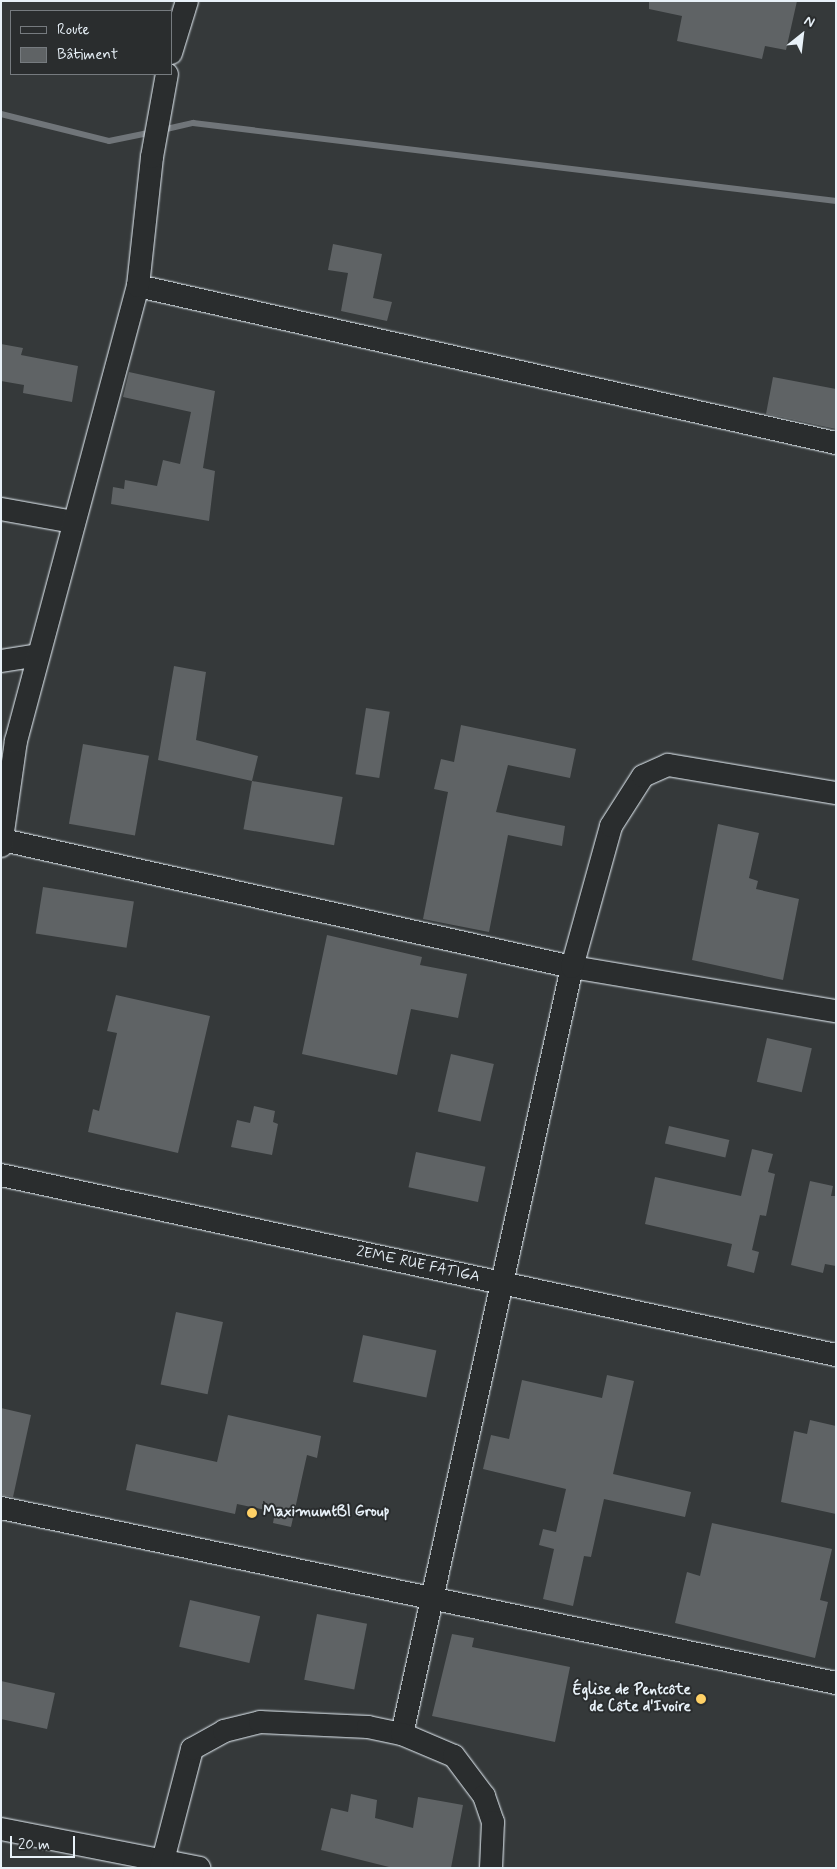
<!DOCTYPE html>
<meta charset="utf-8">
<style>
body{margin:0}
#map{position:relative;width:837px;height:1869px;overflow:hidden;background:#35393a;font-family:Mynerve,sans-serif}
div>[style]{position:absolute}
.stream>*{height:6px;margin:-3px;padding:0 3px;transform-origin:3px;border-radius:3px;background:#707579}
.building>*{inset:0;background:#5f6365;transform-origin:0 0}
.roads{filter:drop-shadow(0 0 1px #e8f1f8) drop-shadow(0 0 1px #e8f1f8)}
.minor>*{height:22px;margin:-11px;padding:0 11px;transform-origin:11px;border-radius:11px;background:#2a2d2e}
.dots>*{width:14px;height:14px;translate:-50% -50%;box-sizing:border-box;border:2px solid #2a2d2e;border-radius:50%}
span{translate:-50% -50%;white-space:nowrap;text-align:center;line-height:1.15;-webkit-text-stroke:4px #2a2d2e;paint-order:stroke}
.street-label{font-size:15px;color:#e8f1f8}
.poi-label{font-size:15px;color:#e8f1f8;font-weight:700}
.left{translate:0 -50%;text-align:left}
.right{translate:-100% -50%;text-align:right}
.frame{position:absolute;inset:0;border:2px solid #e8f1f8;pointer-events:none}
.legend{position:absolute;left:10px;top:10px;width:162px;height:65px;box-sizing:border-box;background:#2a2d2e;border:1px solid #767b7f;margin:0;padding:6px 9px;list-style:none;font-size:15px;color:#e8f1f8}
.legend li{display:flex;align-items:center;gap:10px;height:25px}
.legend b{width:25px;border:1px solid #767b7f}
.north{position:absolute;left:777px;top:10px;width:50px;height:50px;-webkit-text-stroke:4px #2a2d2e;paint-order:stroke;rotate:29deg;font-size:14px;font-weight:700;line-height:20px;text-align:center;color:#e8f1f8}
.north::after{content:'';display:block;margin:auto;width:18px;height:22px;background:#e8f1f8;clip-path:polygon(50% 0,100% 100%,50% 72%,0 100%)}
.scale{position:absolute;left:10px;top:1836px;width:65px;height:22px;box-sizing:border-box;border:2px solid #e8f1f8;border-top:0;padding-left:6px;font-size:15px;line-height:18px;white-space:nowrap;color:#e8f1f8;-webkit-text-stroke:4px #2a2d2e;paint-order:stroke}
</style>
<div id="map">
<div class="stream">
<i style="left:1px;top:114px;width:111px;rotate:14deg"></i>
<i style="left:109px;top:141px;width:45px;rotate:-11.6deg"></i>
<i style="left:162px;top:130px;width:32px;rotate:-13deg"></i>
<i style="left:193px;top:123px;width:648px;rotate:6.92deg"></i>
</div>
<div class="building">
<i style="clip-path:polygon(649px 1px,797px 1px,786px 50px,765px 46px,762px 59px,677px 41px,682px 16px,649px 9px)"></i>
<i style="clip-path:polygon(333px 244px,382px 254px,373px 298px,392px 302px,387px 321px,341px 311px,348px 273px,328px 270px)"></i>
<i style="clip-path:polygon(1px 344px,23px 348px,21px 355px,78px 366px,72px 402px,23px 393px,24px 385px,1px 381px)"></i>
<i style="clip-path:polygon(129px 372px,215px 391px,203px 468px,215px 471px,209px 521px,111px 504px,113px 487px,124px 489px,125px 480px,157px 486px,163px 460px,180px 464px,191px 412px,123px 397px)"></i>
<i style="clip-path:polygon(773px 377px,836px 389px,836px 429px,766px 414px)"></i>
<i style="clip-path:polygon(174px 666px,206px 672px,196px 740px,258px 756px,252px 781px,158px 760px)"></i>
<i style="left:366px;top:708px;width:24px;height:67px;rotate:9deg"></i>
<i style="clip-path:polygon(461px 725px,576px 749px,570px 778px,508px 765px,496px 812px,565px 826px,562px 846px,508px 835px,489px 932px,423px 919px,448px 792px,434px 789px,441px 759px,454px 762px)"></i>
<i style="left:83px;top:744px;width:67px;height:81px;rotate:10deg"></i>
<i style="left:252px;top:781px;width:92px;height:49px;rotate:10deg"></i>
<i style="clip-path:polygon(718px 824px,759px 833px,749px 878px,758px 881px,756px 889px,799px 899px,783px 980px,692px 960px)"></i>
<i style="left:43px;top:887px;width:92px;height:47px;rotate:9deg"></i>
<i style="clip-path:polygon(327px 935px,422px 957px,420px 965px,467px 974px,458px 1018px,411px 1009px,397px 1075px,302px 1054px)"></i>
<i style="clip-path:polygon(116px 995px,210px 1016px,178px 1153px,88px 1132px,93px 1109px,99px 1111px,117px 1033px,107px 1031px)"></i>
<i style="left:767px;top:1038px;width:46px;height:45px;rotate:13deg"></i>
<i style="left:451px;top:1054px;width:44px;height:59px;rotate:13deg"></i>
<i style="clip-path:polygon(254px 1106px,275px 1111px,273px 1122px,278px 1124px,272px 1155px,231px 1147px,237px 1120px,250px 1123px)"></i>
<i style="left:669px;top:1126px;width:62px;height:18px;rotate:13deg"></i>
<i style="clip-path:polygon(752px 1149px,773px 1154px,768px 1172px,775px 1174px,766px 1216px,760px 1215px,752px 1250px,759px 1252px,754px 1273px,727px 1266px,732px 1244px,645px 1224px,655px 1177px,741px 1196px)"></i>
<i style="left:416px;top:1152px;width:71px;height:36px;rotate:12deg"></i>
<i style="clip-path:polygon(810px 1181px,833px 1186px,831px 1196px,836px 1196px,836px 1266px,825px 1264px,823px 1273px,791px 1265px)"></i>
<i style="left:176px;top:1312px;width:48px;height:74px;rotate:12deg"></i>
<i style="left:363px;top:1335px;width:75px;height:48px;rotate:12deg"></i>
<i style="clip-path:polygon(607px 1375px,634px 1381px,613px 1474px,691px 1492px,685px 1517px,604px 1499px,591px 1557px,584px 1556px,573px 1606px,543px 1599px,554px 1549px,539px 1545px,543px 1529px,556px 1532px,566px 1489px,483px 1469px,491px 1435px,509px 1439px,522px 1380px,602px 1398px)"></i>
<i style="clip-path:polygon(1px 1408px,31px 1415px,13px 1497px,1px 1495px)"></i>
<i style="clip-path:polygon(228px 1415px,321px 1436px,317px 1458px,307px 1455px,291px 1527px,273px 1523px,275px 1512px,237px 1504px,235px 1514px,126px 1490px,136px 1444px,217px 1462px)"></i>
<i style="clip-path:polygon(810px 1420px,836px 1426px,836px 1514px,781px 1502px,794px 1431px,807px 1434px)"></i>
<i style="clip-path:polygon(712px 1523px,832px 1549px,820px 1600px,828px 1602px,815px 1658px,675px 1623px,687px 1572px,700px 1576px)"></i>
<i style="left:190px;top:1600px;width:72px;height:48px;rotate:13deg"></i>
<i style="left:317px;top:1614px;width:51px;height:67px;rotate:11deg"></i>
<i style="clip-path:polygon(452px 1634px,474px 1638px,472px 1647px,570px 1667px,555px 1742px,432px 1716px)"></i>
<i style="clip-path:polygon(1px 1681px,55px 1693px,47px 1729px,1px 1719px)"></i>
<i style="clip-path:polygon(351px 1794px,377px 1800px,375px 1818px,413px 1828px,418px 1797px,463px 1805px,451px 1868px,393px 1868px,321px 1850px,331px 1808px,348px 1812px)"></i>
</div>
<div class="roads">
<div class="minor">
<i style="left:171px;top:53px;width:54px;rotate:-72.9deg"></i>
<i style="left:138px;top:286px;width:715px;rotate:12.68deg"></i>
<i style="left:1px;top:509px;width:73px;rotate:10.2deg"></i>
<i style="left:1px;top:661px;width:36px;rotate:-9deg"></i>
<i style="left:3px;top:840px;width:583px;rotate:12.58deg"></i>
<i style="left:572px;top:967px;width:268px;rotate:9.5deg"></i>
<i style="left:1px;top:846px;width:106px;rotate:-81.9deg"></i>
<i style="left:16px;top:741px;width:471px;rotate:-75deg"></i>
<i style="left:138px;top:286px;width:130px;rotate:-83.8deg"></i>
<i style="left:152px;top:157px;width:84px;rotate:-79.8deg"></i>
<i style="left:1px;top:1175px;width:854px;rotate:12.17deg"></i>
<i style="left:1px;top:1508px;width:853px;rotate:11.84deg"></i>
<i style="left:402px;top:1734px;width:786px;rotate:-77.5deg"></i>
<i style="left:572px;top:967px;width:146px;rotate:-74.5deg"></i>
<i style="left:611px;top:826px;width:59px;rotate:-57.4deg"></i>
<i style="left:643px;top:776px;width:27px;rotate:-24deg"></i>
<i style="left:668px;top:765px;width:170px;rotate:9.5deg"></i>
<i style="left:1px;top:1829px;width:202px;rotate:11.1deg"></i>
<i style="left:161px;top:1868px;width:123px;rotate:-75.4deg"></i>
<i style="left:192px;top:1749px;width:37px;rotate:-29deg"></i>
<i style="left:224px;top:1731px;width:37px;rotate:-14deg"></i>
<i style="left:260px;top:1722px;width:108px;rotate:2.7deg"></i>
<i style="left:368px;top:1727px;width:35px;rotate:12deg"></i>
<i style="left:402px;top:1734px;width:56px;rotate:22.9deg"></i>
<i style="left:454px;top:1756px;width:50px;rotate:53.1deg"></i>
<i style="left:484px;top:1796px;width:28px;rotate:71deg"></i>
<i style="left:493px;top:1822px;width:46px;rotate:92.5deg"></i>
</div>
</div>
<div class="dots">
<i style="left:252px;top:1513px;background:#ffd166"></i>
<i style="left:701px;top:1699px;background:#ffd166"></i>
</div>
<div class="street-label">
<span style="left:418px;top:1265px;rotate:12deg">2EME RUE FATIGA</span>
</div>
<div class="poi-label">
<span class="left" style="left:263px;top:1513px">MaximumtBl Group</span>
<span class="right" style="left:691px;top:1699px">Église de Pentcôte<br>de Côte d'Ivoire</span>
</div>
<div class="frame"></div>
<ul class="legend">
<li><b style="height:6px;background:#2a2d2e"></b>Route</li>
<li><b style="height:14px;background:#5f6365"></b>Bâtiment</li>
</ul>
<div class="north">N</div>
<div class="scale">20 m</div>
</div>
